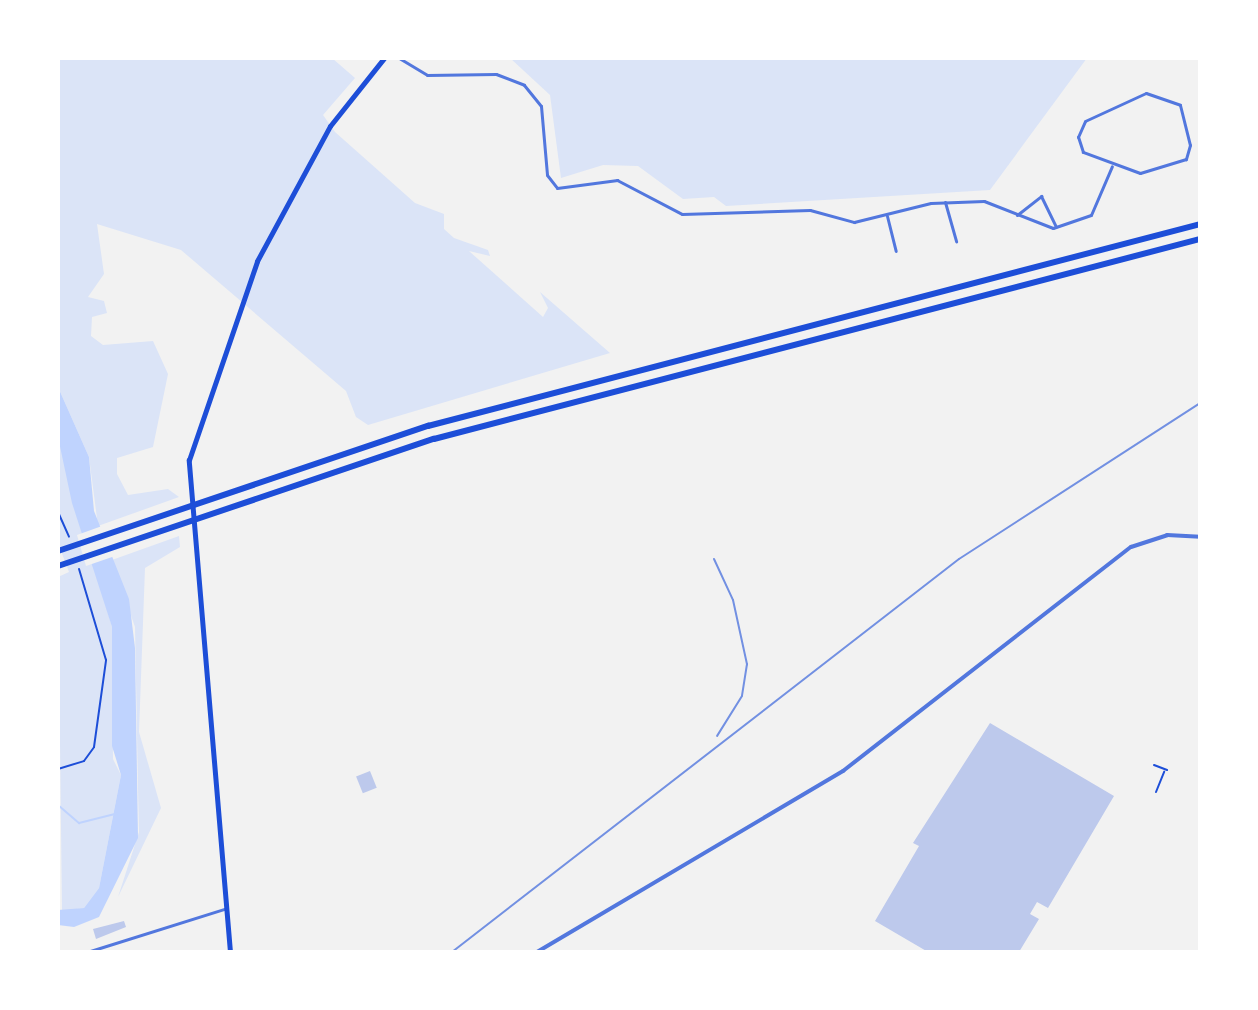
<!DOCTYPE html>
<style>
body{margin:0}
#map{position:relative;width:1258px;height:1010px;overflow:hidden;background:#f2f2f2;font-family:"PT Sans Narrow",sans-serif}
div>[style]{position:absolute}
.green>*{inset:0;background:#dbe4f7}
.water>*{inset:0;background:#bfd3fe}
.pier>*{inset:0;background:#f2f2f2}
.stream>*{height:2px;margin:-1px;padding:0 1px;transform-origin:1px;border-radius:1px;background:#bfd3fe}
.building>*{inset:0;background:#bdc9ec;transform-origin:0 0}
.path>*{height:2px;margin:-1px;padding:0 1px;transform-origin:1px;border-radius:1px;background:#1d4ed8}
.minor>*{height:3px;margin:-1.5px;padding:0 1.5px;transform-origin:1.5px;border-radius:1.5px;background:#5277de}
.tertiary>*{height:4px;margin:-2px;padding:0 2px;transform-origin:2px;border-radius:2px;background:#5277de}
.primary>*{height:5px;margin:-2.5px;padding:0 2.5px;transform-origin:2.5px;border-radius:2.5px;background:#1d4ed8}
.motorway>*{height:6px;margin:-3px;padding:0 3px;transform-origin:3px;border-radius:3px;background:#1d4ed8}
.rail>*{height:2px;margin:-1px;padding:0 1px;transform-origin:1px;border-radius:1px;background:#7290e2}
span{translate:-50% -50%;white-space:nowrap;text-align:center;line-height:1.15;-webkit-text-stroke:6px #fff;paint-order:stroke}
.frame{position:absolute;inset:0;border:60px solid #fff;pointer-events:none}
</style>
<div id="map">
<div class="green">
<i style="clip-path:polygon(58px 58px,332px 58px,355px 78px,323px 115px,335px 132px,415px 203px,444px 214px,444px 229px,454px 238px,488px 250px,490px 256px,469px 251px,543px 317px,548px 308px,540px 292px,610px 353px,368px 425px,356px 417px,346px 391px,181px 250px,97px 224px,104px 274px,88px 297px,104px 301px,107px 313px,92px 317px,91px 336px,103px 345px,153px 341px,168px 374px,153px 447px,117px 458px,117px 474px,128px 495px,168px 489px,179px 497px,98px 526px,89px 457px,58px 387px)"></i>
<i style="clip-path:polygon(510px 58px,1087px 58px,990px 190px,726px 206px,714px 197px,683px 199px,638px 166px,603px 165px,561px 178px,550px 95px)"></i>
<i style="clip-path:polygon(58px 437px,112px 627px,113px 759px,121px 775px,99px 888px,84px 908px,62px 911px,58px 577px,69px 572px,58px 543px)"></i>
<i style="clip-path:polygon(179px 536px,180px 547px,145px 568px,139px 732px,161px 808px,118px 897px,139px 832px,138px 788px,135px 627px,112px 560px)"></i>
</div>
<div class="water">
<i style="clip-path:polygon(58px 387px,89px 457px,94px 511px,129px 599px,135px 648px,138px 838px,99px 917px,74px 927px,58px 925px,58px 910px,84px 908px,99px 888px,121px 775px,112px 746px,112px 627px,72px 503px,58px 437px)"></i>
</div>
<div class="pier">
<i style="clip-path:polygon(102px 526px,115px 556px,86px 566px,77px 535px)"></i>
</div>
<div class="stream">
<i style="left:58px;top:805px;width:28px;rotate:41deg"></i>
<i style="left:79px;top:823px;width:41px;rotate:-14deg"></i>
</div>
<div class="building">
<i style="clip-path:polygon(990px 723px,1114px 796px,1048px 908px,1037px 902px,1030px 914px,1039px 919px,1019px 952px,928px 952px,875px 921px,919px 846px,913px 843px)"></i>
<i style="left:370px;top:771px;width:18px;height:15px;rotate:68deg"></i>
<i style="clip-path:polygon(124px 921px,126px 927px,96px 939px,93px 929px)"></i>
</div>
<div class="path">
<i style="left:58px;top:512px;width:27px;rotate:66deg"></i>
<i style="left:1154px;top:765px;width:14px;rotate:21deg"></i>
<i style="left:58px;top:769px;width:27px;rotate:-17deg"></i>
<i style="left:84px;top:761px;width:17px;rotate:-54deg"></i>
<i style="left:94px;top:747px;width:88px;rotate:-82.1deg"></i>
<i style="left:106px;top:660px;width:95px;rotate:-106.5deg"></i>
<i style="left:1156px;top:792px;width:22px;rotate:-68deg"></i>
</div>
<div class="minor">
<i style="left:399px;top:58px;width:33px;rotate:31deg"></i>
<i style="left:427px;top:75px;width:69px;rotate:-0.8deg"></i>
<i style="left:496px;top:74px;width:30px;rotate:21deg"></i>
<i style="left:524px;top:85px;width:27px;rotate:51deg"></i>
<i style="left:541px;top:106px;width:69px;rotate:85deg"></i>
<i style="left:547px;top:175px;width:16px;rotate:52deg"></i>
<i style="left:557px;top:188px;width:61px;rotate:-7.6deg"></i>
<i style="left:617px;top:180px;width:73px;rotate:27.6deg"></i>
<i style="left:682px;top:214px;width:128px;rotate:-1.8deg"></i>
<i style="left:810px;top:210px;width:46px;rotate:15.3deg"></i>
<i style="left:854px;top:222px;width:79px;rotate:-13.9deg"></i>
<i style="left:931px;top:203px;width:53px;rotate:-2.2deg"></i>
<i style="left:984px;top:201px;width:74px;rotate:21.4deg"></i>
<i style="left:1053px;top:228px;width:40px;rotate:-18.9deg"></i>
<i style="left:1091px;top:215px;width:53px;rotate:-66.8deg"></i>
<i style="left:1146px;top:93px;width:36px;rotate:19deg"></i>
<i style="left:1180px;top:105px;width:41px;rotate:76deg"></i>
<i style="left:1190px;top:145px;width:15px;rotate:106deg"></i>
<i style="left:1186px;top:159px;width:48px;rotate:163.1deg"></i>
<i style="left:1140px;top:173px;width:61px;rotate:-159.8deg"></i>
<i style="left:1083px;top:152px;width:16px;rotate:-108deg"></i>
<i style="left:1078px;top:137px;width:17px;rotate:-66deg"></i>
<i style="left:1085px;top:121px;width:67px;rotate:-24.7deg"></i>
<i style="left:945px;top:202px;width:41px;rotate:74.2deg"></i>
<i style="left:1017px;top:215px;width:31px;rotate:-38deg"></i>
<i style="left:1041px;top:196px;width:34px;rotate:64deg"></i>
<i style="left:887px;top:216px;width:36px;rotate:76deg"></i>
<i style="left:87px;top:952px;width:144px;rotate:-17.4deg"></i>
</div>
<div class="tertiary">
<i style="left:537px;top:952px;width:356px;rotate:-30.6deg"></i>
<i style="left:843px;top:771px;width:365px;rotate:-37.9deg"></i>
<i style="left:1131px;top:547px;width:38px;rotate:-18deg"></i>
<i style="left:1167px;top:535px;width:33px;rotate:3deg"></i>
</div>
<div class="primary">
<i style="left:230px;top:952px;width:494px;rotate:-94.8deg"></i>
<i style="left:189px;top:460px;width:210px;rotate:-71.1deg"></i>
<i style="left:257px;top:261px;width:153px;rotate:-61.6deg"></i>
<i style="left:330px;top:126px;width:87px;rotate:-51.5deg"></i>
</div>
<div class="motorway">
<i style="left:58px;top:551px;width:391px;rotate:-18.7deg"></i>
<i style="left:428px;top:426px;width:798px;rotate:-14.66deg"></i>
<i style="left:58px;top:566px;width:397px;rotate:-18.7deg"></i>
<i style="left:434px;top:439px;width:792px;rotate:-14.63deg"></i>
</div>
<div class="rail">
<i style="left:714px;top:559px;width:45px;rotate:65.1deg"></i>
<i style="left:733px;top:600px;width:66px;rotate:77.7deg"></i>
<i style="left:747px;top:664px;width:32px;rotate:99deg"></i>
<i style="left:742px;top:696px;width:47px;rotate:122deg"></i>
<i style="left:452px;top:952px;width:641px;rotate:-37.78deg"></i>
<i style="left:959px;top:559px;width:287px;rotate:-32.9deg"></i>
</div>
<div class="frame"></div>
</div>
